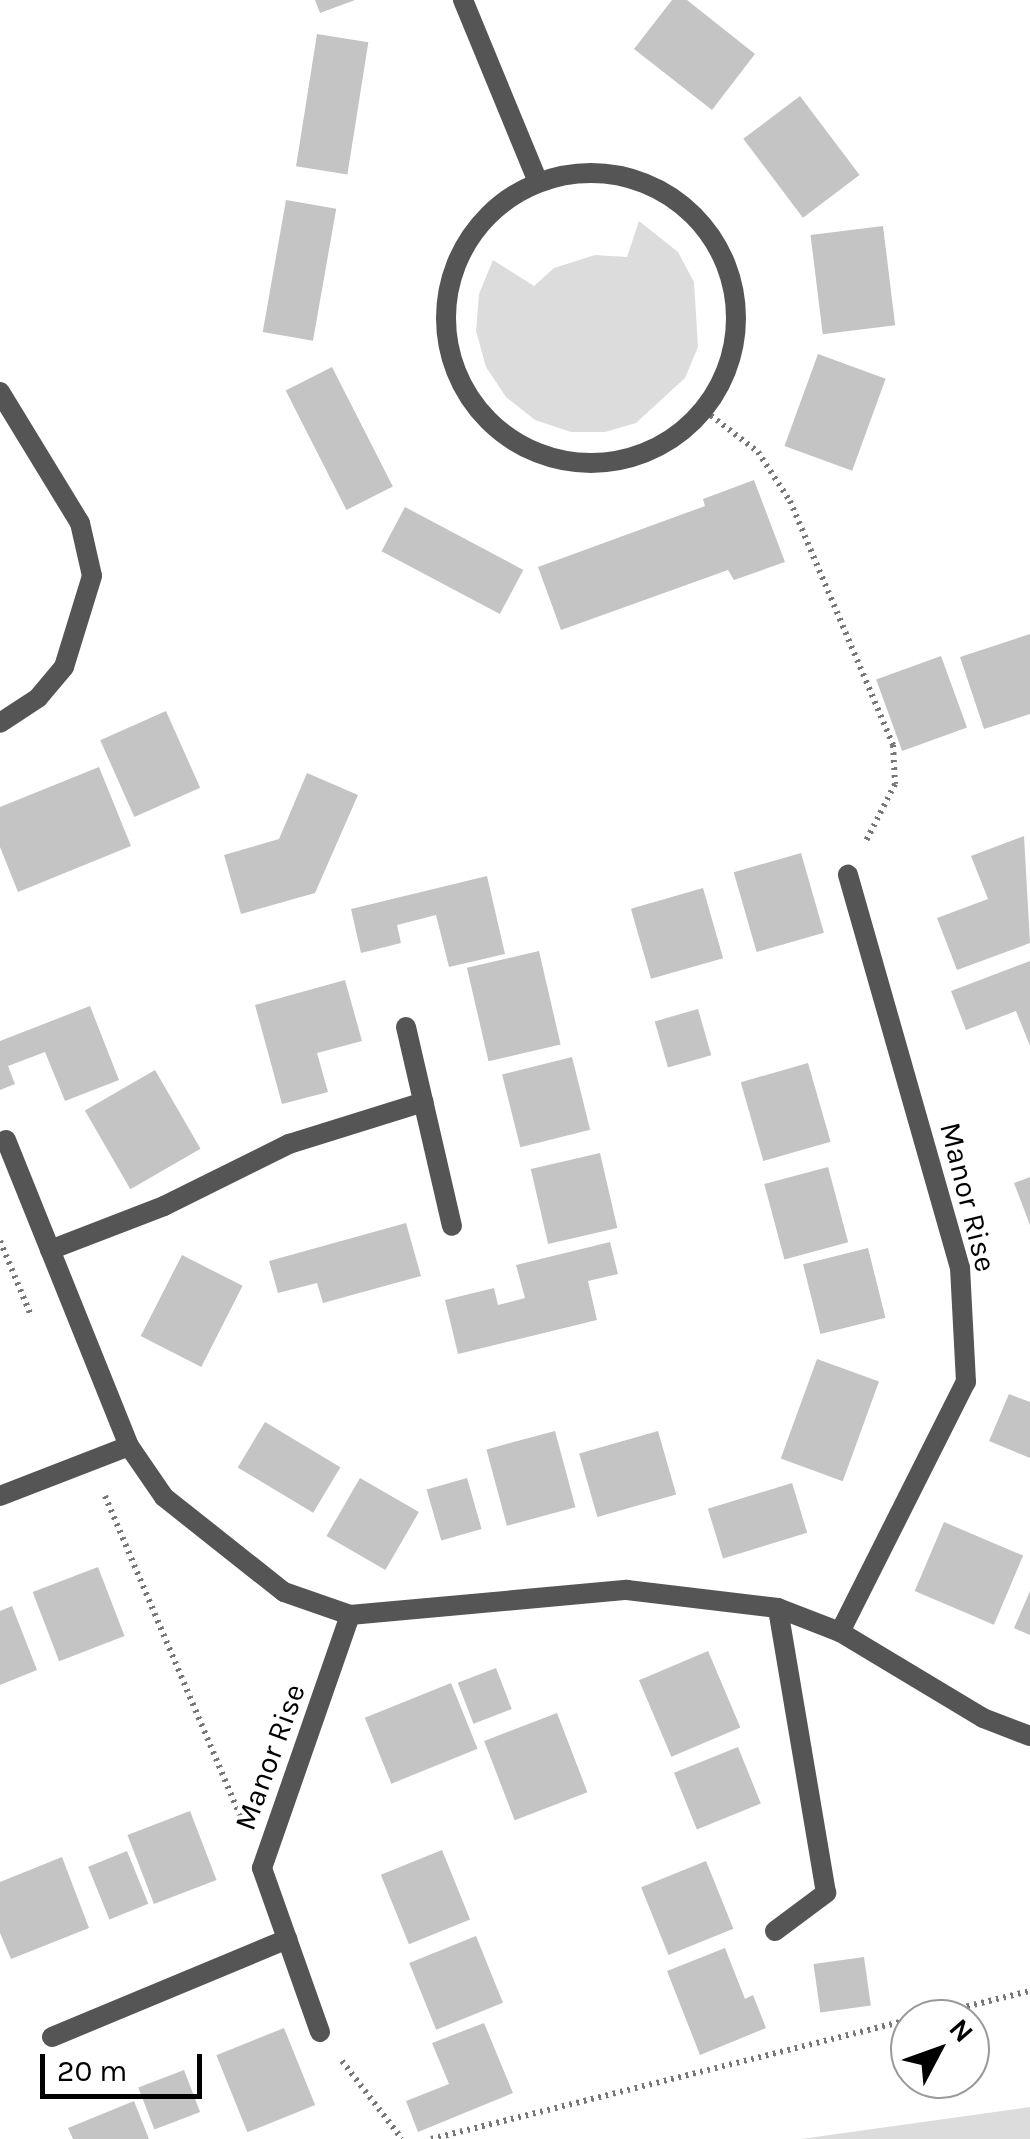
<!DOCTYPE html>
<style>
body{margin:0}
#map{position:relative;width:1030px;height:2139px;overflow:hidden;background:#fff;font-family:Karla,sans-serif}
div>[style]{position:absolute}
.green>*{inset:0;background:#dcdcdc}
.building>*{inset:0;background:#c4c4c4;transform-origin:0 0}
.path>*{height:6px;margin-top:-3px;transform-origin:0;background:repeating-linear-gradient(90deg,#777 0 2.5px,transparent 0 7.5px)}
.lane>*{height:20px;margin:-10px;padding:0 10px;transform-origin:10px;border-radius:10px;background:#555}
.street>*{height:20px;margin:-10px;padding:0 10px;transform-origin:10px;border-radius:10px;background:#555}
.street>.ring{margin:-10px;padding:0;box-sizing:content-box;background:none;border:20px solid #555;border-radius:50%}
span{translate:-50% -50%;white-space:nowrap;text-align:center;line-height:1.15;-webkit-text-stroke:8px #fff;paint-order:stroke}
.street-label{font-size:30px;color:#000}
.north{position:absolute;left:890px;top:1999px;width:100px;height:100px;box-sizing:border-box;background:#fff;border:2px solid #999;border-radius:50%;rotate:49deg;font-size:28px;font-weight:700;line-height:40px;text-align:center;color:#000}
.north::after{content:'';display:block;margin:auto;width:35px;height:45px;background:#000;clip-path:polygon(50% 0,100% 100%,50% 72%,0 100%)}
.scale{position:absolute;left:40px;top:2054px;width:162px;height:45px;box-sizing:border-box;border:5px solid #000;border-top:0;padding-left:12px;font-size:30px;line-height:35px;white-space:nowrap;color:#000;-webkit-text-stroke:8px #fff;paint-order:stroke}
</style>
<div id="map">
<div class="green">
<i style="clip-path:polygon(639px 221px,678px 252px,694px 282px,698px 347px,685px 378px,636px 423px,605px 432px,571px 432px,535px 420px,506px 397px,486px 367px,476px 331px,479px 294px,493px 260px,534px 286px,554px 268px,595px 255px,627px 257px)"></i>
<i style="clip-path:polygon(1030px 2107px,1030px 2139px,801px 2139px)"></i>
</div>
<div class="building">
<i style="clip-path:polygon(315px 0,355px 0,320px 13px)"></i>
<i style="clip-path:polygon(672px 0,687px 0,755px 54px,712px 110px,634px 49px)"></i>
<i style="left:317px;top:34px;width:52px;height:134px;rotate:9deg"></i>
<i style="left:800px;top:96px;width:99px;height:71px;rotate:53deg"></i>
<i style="left:286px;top:200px;width:51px;height:134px;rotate:10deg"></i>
<i style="left:883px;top:226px;width:100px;height:73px;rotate:83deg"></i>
<i style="left:818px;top:354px;width:72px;height:98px;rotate:20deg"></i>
<i style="left:332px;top:367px;width:134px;height:52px;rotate:63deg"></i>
<i style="clip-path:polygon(754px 480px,785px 562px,734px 580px,728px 570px,561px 630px,538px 567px,705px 506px,703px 499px)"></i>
<i style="left:405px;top:507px;width:134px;height:50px;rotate:28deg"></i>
<i style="clip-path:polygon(1030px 634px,1030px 714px,984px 729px,960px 657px)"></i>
<i style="left:941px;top:656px;width:76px;height:69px;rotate:70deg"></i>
<i style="left:166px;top:711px;width:84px;height:72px;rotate:66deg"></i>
<i style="clip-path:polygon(99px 767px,131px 846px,18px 892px,0 847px,0 807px)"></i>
<i style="clip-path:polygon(307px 773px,358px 795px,315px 893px,241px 914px,224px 855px,279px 839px)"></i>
<i style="clip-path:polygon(1024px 836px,1030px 943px,957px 970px,937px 918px,988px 899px,971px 856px)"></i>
<i style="left:801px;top:853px;width:83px;height:70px;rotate:74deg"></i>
<i style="clip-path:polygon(487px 876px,505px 954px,449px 967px,436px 915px,397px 925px,401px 943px,361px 953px,351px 909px)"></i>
<i style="left:703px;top:888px;width:73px;height:75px;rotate:74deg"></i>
<i style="left:539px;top:951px;width:96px;height:74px;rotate:77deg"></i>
<i style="clip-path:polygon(1030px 961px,1030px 1046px,1016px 1011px,966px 1030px,951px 991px)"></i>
<i style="clip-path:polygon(345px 980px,362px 1041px,317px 1053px,328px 1092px,282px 1104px,255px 1005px)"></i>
<i style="clip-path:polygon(90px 1006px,119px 1080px,65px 1101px,45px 1052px,8px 1066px,15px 1084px,0 1090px,0 1041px)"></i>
<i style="left:698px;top:1009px;width:48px;height:45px;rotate:74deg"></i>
<i style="left:572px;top:1057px;width:75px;height:72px;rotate:76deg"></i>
<i style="left:808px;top:1063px;width:82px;height:70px;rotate:74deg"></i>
<i style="left:155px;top:1070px;width:91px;height:81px;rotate:60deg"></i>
<i style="left:600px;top:1153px;width:77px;height:71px;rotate:77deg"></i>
<i style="left:828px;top:1167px;width:78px;height:66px;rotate:75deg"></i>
<i style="clip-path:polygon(1030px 1177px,1030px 1225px,1014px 1183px)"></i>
<i style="clip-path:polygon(406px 1223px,421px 1276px,323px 1303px,317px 1283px,278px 1293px,269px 1261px)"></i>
<i style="clip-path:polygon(610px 1242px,618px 1274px,588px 1281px,597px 1320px,458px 1354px,445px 1300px,494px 1288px,498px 1305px,525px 1298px,516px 1265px)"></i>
<i style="left:868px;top:1248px;width:72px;height:67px;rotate:76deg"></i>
<i style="left:182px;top:1255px;width:68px;height:91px;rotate:27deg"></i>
<i style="left:817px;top:1359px;width:66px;height:106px;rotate:20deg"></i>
<i style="clip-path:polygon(1009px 1394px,1030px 1402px,1030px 1458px,989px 1441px)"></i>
<i style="left:265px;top:1422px;width:88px;height:53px;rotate:31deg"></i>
<i style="left:555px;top:1431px;width:79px;height:71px;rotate:75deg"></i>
<i style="left:658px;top:1431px;width:66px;height:82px;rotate:74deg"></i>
<i style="left:360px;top:1478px;width:68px;height:67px;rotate:30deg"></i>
<i style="left:467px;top:1478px;width:53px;height:42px;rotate:74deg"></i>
<i style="left:792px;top:1483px;width:52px;height:88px;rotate:73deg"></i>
<i style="left:944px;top:1522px;width:86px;height:75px;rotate:23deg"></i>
<i style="left:98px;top:1567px;width:74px;height:70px;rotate:69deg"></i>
<i style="clip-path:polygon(1030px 1591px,1030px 1635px,1014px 1628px)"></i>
<i style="clip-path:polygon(12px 1606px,37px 1670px,0 1685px,0 1611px)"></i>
<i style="left:708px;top:1651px;width:83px;height:75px;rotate:67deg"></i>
<i style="left:496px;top:1668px;width:44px;height:41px;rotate:69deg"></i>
<i style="left:451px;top:1683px;width:71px;height:93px;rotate:68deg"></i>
<i style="left:557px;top:1713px;width:85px;height:78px;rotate:69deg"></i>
<i style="left:738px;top:1747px;width:61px;height:69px;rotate:68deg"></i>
<i style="left:190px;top:1811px;width:74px;height:67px;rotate:69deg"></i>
<i style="left:442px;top:1850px;width:75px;height:66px;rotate:68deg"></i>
<i style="left:127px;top:1851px;width:57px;height:42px;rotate:68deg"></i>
<i style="clip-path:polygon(62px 1857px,89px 1928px,11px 1959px,0 1933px,0 1882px)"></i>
<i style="left:706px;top:1861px;width:73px;height:70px;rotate:68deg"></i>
<i style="left:476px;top:1936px;width:72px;height:72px;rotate:68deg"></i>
<i style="clip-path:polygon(725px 1948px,745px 1999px,753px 1995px,766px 2028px,700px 2055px,667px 1971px)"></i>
<i style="left:864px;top:1957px;width:49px;height:51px;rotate:82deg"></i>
<i style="clip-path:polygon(484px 2023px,513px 2093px,418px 2132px,406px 2101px,449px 2084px,432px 2043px)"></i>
<i style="left:284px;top:2028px;width:83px;height:73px;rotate:68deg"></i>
<i style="left:184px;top:2070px;width:45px;height:49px;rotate:69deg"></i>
<i style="clip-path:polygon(134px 2101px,149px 2139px,73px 2139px,68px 2128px)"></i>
</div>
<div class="path">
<i style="left:705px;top:411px;width:67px;rotate:37.7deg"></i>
<i style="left:758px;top:452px;width:59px;rotate:56.9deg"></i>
<i style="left:790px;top:501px;width:265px;rotate:67.1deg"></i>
<i style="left:893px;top:745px;width:39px;rotate:87deg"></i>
<i style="left:895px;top:784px;width:66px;rotate:117deg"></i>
<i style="left:0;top:1241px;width:78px;rotate:67.4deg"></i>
<i style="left:105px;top:1496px;width:347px;rotate:67.1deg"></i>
<i style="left:916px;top:2019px;width:117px;rotate:-13.8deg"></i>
<i style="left:342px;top:2061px;width:98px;rotate:52.4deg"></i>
<i style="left:431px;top:2139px;width:494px;rotate:-14deg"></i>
</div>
<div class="lane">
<i style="left:775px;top:1931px;width:64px;rotate:-36.7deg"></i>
<i style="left:826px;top:1893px;width:289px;rotate:-99.6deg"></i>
<i style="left:52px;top:2037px;width:255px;rotate:-22.6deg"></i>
</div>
<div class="street">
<i style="left:463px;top:0;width:197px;rotate:67.6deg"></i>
<i class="ring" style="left:446px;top:173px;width:270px;height:270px"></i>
<i style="left:0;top:392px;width:153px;rotate:58.6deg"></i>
<i style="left:80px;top:523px;width:54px;rotate:77.2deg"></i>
<i style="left:92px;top:576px;width:95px;rotate:107.1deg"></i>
<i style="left:64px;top:667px;width:40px;rotate:130deg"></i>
<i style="left:38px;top:698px;width:45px;rotate:146.7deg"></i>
<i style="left:406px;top:1027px;width:204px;rotate:77deg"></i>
<i style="left:6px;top:1140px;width:330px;rotate:68.1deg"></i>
<i style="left:129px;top:1446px;width:62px;rotate:55.5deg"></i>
<i style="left:164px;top:1497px;width:153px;rotate:38.4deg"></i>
<i style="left:284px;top:1592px;width:70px;rotate:19.2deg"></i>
<i style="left:350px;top:1615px;width:278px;rotate:-5.2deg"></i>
<i style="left:627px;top:1590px;width:152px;rotate:6.8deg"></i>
<i style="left:778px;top:1608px;width:66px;rotate:21.2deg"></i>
<i style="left:840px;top:1632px;width:167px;rotate:31deg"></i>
<i style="left:983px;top:1718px;width:50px;rotate:21deg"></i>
<i style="left:50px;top:1250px;width:122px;rotate:-21.1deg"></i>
<i style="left:164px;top:1206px;width:140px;rotate:-26.4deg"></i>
<i style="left:289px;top:1144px;width:141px;rotate:-17.3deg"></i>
<i style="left:0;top:1496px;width:138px;rotate:-21.2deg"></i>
<i style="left:840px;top:1632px;width:280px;rotate:-63.3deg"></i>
<i style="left:966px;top:1382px;width:114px;rotate:-93deg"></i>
<i style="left:960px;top:1268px;width:409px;rotate:-105.9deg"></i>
<i style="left:320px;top:2032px;width:174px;rotate:-109.5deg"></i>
<i style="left:262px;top:1868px;width:268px;rotate:-70.8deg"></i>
</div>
<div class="street-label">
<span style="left:968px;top:1197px;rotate:76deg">Manor Rise</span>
<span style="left:270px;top:1757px;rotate:-70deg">Manor Rise</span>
</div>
<div class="north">N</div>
<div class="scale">20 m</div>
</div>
